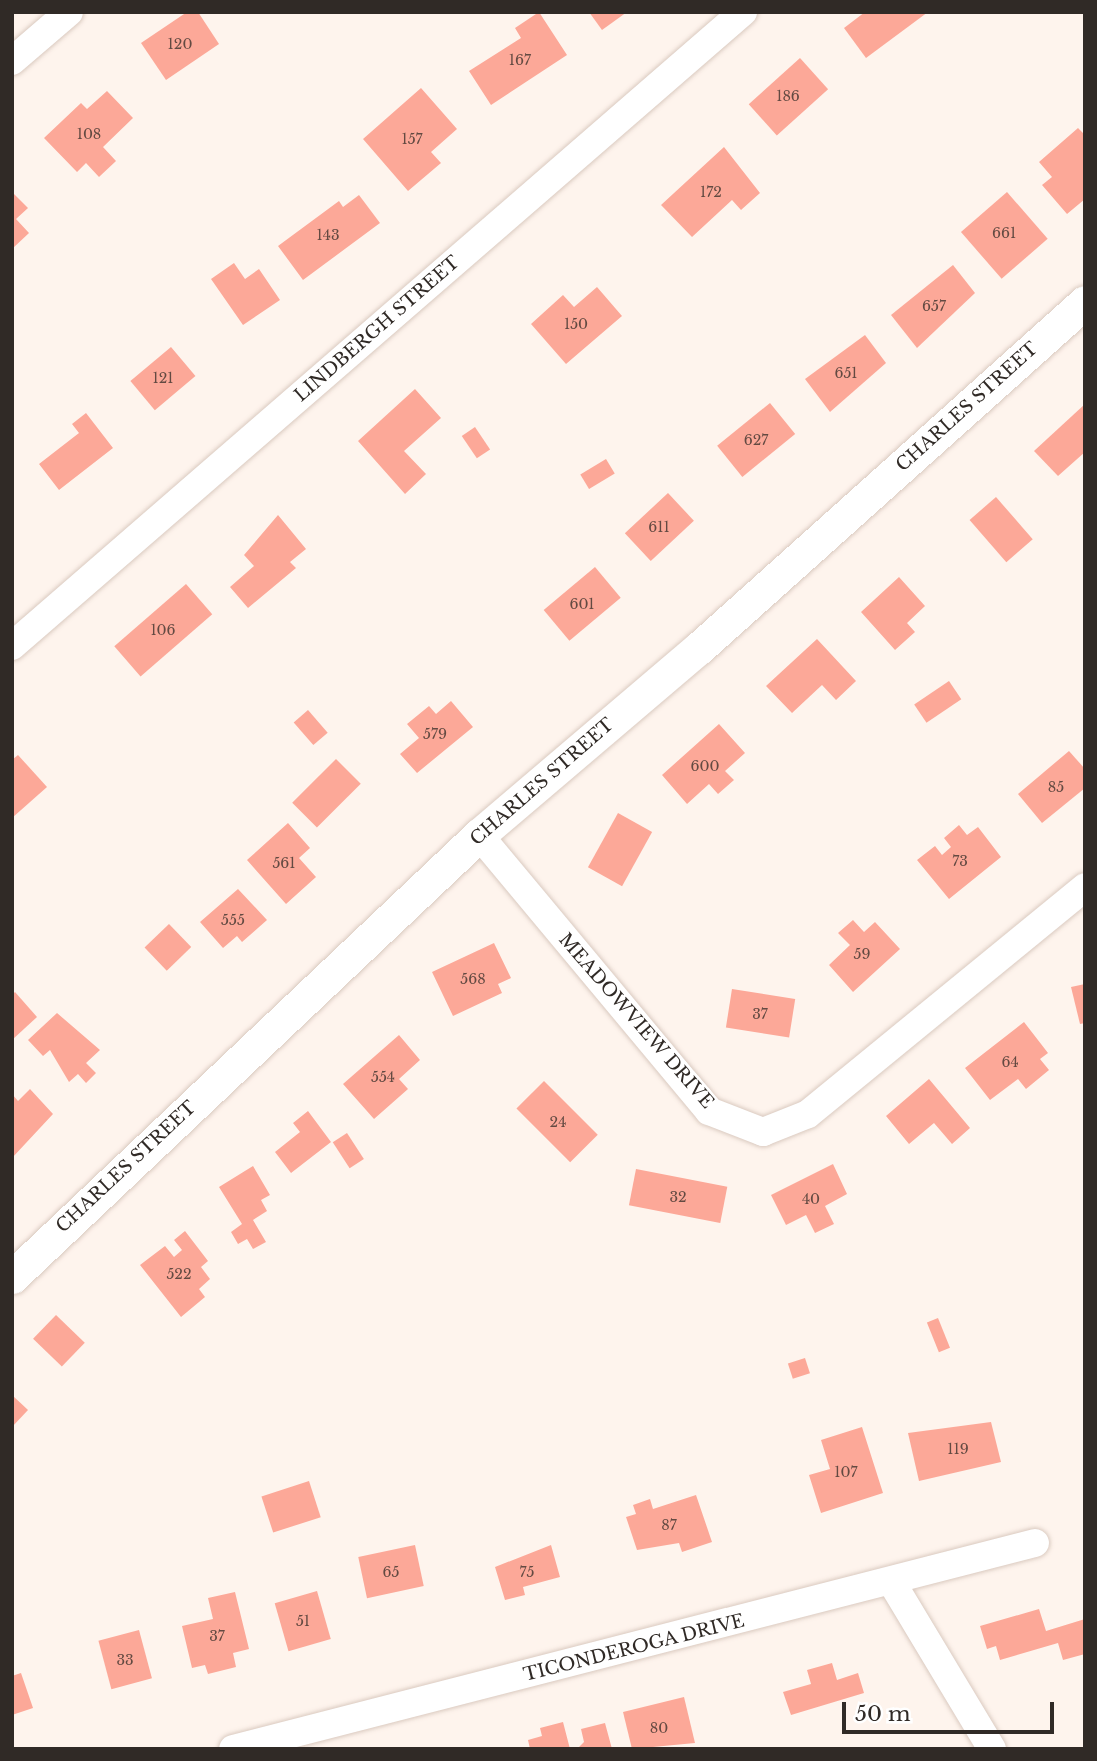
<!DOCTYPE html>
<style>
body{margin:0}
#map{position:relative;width:1097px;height:1761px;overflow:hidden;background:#fef4ed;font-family:"Libre Baskerville",serif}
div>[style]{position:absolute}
.building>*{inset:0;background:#fca898;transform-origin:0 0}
.roads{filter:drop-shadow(0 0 2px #dacac0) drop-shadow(0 0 2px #dacac0)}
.minor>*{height:28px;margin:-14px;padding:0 14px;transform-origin:14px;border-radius:14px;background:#fff}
.tertiary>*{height:33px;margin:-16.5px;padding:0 16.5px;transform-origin:16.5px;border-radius:16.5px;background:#fff}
span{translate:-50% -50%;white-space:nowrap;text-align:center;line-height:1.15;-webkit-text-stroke:5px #fff;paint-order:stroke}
.number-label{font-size:14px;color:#634a42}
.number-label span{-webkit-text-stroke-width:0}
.street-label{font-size:18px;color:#302a26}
.frame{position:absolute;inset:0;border:14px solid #302a26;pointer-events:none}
.scale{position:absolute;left:842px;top:1702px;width:212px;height:32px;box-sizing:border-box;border:4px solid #302a26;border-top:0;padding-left:9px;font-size:21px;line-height:24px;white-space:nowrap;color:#302a26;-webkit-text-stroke:5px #fff;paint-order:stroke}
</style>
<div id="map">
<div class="building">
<i style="clip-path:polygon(187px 12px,198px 12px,219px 44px,166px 80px,141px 43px)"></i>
<i style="clip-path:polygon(539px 12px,567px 55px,491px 105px,469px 71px,521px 38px,515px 28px)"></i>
<i style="clip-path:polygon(589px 12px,627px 12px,602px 30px)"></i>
<i style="clip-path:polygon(865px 12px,928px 12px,866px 58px,844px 28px)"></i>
<i style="left:800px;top:58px;width:42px;height:69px;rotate:48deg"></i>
<i style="clip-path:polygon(421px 88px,457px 129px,431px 152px,441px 163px,408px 191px,363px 139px)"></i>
<i style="clip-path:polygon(107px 91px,133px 118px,103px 147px,116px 161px,99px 177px,86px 163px,77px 172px,44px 138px,81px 103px,87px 109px)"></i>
<i style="clip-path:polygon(1078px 128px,1085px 135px,1085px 199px,1067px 214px,1042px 185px,1052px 177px,1039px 162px)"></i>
<i style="clip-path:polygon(724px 147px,760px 193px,741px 210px,732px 200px,692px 237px,661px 205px)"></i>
<i style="clip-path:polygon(12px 192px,28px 208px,16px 219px,29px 233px,12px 249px)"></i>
<i style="left:1007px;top:192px;width:62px;height:61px;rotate:49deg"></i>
<i style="clip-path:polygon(359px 195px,380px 223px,303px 280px,278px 246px,339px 201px,343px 207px)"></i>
<i style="clip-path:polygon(234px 263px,245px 279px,259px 269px,280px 300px,243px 325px,211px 279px)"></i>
<i style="clip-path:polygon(953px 265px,975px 293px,917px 348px,891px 315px)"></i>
<i style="clip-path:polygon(597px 287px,622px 316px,566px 364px,531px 324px,563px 295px,574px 307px)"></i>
<i style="clip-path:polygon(865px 335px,886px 363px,830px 412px,805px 379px)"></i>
<i style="left:171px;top:347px;width:38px;height:53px;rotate:50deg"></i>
<i style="clip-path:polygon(415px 389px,441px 418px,404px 451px,426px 474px,405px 494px,358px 441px)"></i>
<i style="left:770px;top:403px;width:40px;height:68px;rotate:51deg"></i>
<i style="clip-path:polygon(1085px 404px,1085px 452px,1058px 476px,1034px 451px)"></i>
<i style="clip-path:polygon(86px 413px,113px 448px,59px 490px,39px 464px,79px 433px,72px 424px)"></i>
<i style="left:475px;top:427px;width:27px;height:16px;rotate:56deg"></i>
<i style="left:606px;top:459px;width:17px;height:30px;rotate:59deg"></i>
<i style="left:668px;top:493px;width:38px;height:59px;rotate:47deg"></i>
<i style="left:996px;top:497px;width:56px;height:35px;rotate:49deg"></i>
<i style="clip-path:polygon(278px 515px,306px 549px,290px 562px,296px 568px,248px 608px,230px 587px,254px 566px,244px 555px)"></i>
<i style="left:595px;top:567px;width:40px;height:67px;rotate:50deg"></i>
<i style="clip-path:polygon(899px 577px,925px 606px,907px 623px,915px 632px,895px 650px,861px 612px)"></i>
<i style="left:186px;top:584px;width:40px;height:95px;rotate:49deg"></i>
<i style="clip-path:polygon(817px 639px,856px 681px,836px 700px,822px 685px,792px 713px,766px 686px)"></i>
<i style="left:949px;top:681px;width:22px;height:42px;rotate:56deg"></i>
<i style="clip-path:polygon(451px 701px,473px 727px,417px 773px,400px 754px,419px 738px,407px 724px,429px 706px,436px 714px)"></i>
<i style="left:308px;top:710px;width:30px;height:19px;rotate:49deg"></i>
<i style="clip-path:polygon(719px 724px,745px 753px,725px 771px,734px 780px,718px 794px,709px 784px,687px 804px,662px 775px)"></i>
<i style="clip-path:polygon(1069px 751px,1085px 769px,1085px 788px,1042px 823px,1018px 794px)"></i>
<i style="clip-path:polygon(18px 755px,47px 787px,12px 818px,12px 760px)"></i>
<i style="left:336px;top:759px;width:35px;height:62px;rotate:45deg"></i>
<i style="left:618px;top:813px;width:39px;height:62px;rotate:29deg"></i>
<i style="clip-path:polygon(288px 823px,310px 848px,299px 858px,316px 877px,286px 904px,247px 860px)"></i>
<i style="clip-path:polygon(959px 825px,967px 835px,978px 827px,1001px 857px,949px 899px,917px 860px,935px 846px,942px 855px,951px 847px,944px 838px)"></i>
<i style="clip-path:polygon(238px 889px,267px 920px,242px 942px,237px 936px,223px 948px,200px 922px)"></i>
<i style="clip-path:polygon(853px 920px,864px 932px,875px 922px,900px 949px,853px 992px,829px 965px,850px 945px,838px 933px)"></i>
<i style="left:169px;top:924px;width:32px;height:34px;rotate:46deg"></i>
<i style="clip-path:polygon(494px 943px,511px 978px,498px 984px,502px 993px,453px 1016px,432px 972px)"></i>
<i style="clip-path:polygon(1085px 984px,1085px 1023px,1080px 1024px,1071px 987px)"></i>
<i style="left:732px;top:989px;width:64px;height:39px;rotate:9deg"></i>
<i style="clip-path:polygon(15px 992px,37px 1017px,12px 1040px,12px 995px)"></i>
<i style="clip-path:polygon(57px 1013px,100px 1050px,86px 1063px,96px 1073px,86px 1083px,78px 1074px,69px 1082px,50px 1050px,43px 1056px,28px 1040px)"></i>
<i style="clip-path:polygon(1024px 1022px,1048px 1053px,1040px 1059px,1049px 1070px,1026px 1089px,1018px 1079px,990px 1100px,965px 1068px)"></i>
<i style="clip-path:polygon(399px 1035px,420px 1060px,399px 1079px,408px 1089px,374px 1119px,343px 1084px)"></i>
<i style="clip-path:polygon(929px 1079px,970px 1128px,952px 1144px,934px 1123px,909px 1144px,886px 1116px)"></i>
<i style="left:544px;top:1081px;width:76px;height:39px;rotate:45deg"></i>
<i style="clip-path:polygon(30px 1089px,53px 1114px,12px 1158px,12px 1094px,18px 1101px)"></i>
<i style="clip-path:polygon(308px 1111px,331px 1142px,291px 1173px,275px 1152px,300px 1132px,293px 1123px)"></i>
<i style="left:347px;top:1133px;width:31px;height:17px;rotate:57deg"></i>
<i style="clip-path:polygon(833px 1164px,847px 1194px,825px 1206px,834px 1224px,815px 1233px,806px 1215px,786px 1225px,771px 1195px)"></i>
<i style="clip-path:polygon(253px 1166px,270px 1195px,261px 1200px,267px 1211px,253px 1220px,266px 1242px,253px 1249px,247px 1239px,238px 1244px,231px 1232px,242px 1224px,219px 1187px)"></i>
<i style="left:636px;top:1169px;width:93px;height:37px;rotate:11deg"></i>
<i style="clip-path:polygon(185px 1231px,208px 1261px,201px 1267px,210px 1279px,199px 1289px,205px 1297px,181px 1317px,140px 1265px,165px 1246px,174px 1257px,182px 1250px,174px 1240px)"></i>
<i style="left:56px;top:1315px;width:40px;height:33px;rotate:44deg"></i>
<i style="left:938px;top:1318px;width:32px;height:12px;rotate:68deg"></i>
<i style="left:805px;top:1358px;width:16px;height:18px;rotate:72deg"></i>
<i style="clip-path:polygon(12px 1395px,28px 1410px,12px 1427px)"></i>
<i style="clip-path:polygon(991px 1422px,1001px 1462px,919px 1481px,908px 1433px)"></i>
<i style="clip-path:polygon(862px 1427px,883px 1493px,821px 1513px,809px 1475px,830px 1469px,821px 1440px)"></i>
<i style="left:309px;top:1481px;width:38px;height:50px;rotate:72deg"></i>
<i style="clip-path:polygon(696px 1495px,712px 1542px,682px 1552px,679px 1543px,637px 1550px,626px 1517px,636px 1514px,633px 1505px,650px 1499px,653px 1509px)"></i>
<i style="left:415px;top:1545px;width:42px;height:58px;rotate:78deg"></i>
<i style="clip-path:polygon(551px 1545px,560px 1577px,523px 1587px,525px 1595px,505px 1600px,495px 1567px)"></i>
<i style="left:317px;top:1591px;width:50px;height:44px;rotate:74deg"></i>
<i style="clip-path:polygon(235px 1592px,249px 1649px,233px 1653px,236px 1667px,208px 1674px,205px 1665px,192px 1668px,182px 1626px,213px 1619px,208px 1598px)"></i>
<i style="clip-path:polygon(1039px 1609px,1046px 1631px,1085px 1619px,1085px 1654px,1063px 1660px,1058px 1643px,1000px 1660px,996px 1646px,987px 1649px,980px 1626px)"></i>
<i style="left:139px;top:1630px;width:50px;height:42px;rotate:75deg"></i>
<i style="clip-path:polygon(832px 1663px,837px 1680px,858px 1673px,864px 1693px,791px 1715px,783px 1692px,811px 1684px,807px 1670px)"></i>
<i style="clip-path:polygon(21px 1673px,33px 1708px,12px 1715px,12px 1676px)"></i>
<i style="clip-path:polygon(684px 1697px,695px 1743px,632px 1749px,623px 1712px)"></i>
<i style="clip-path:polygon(563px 1722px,570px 1749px,530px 1749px,528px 1740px,542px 1736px,540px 1728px)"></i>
<i style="clip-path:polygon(605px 1723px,612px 1749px,577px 1749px,584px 1742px,581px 1729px)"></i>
</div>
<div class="roads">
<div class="minor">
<i style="left:12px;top:61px;width:75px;rotate:-40.7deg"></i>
<i style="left:12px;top:646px;width:968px;rotate:-40.94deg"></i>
<i style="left:479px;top:835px;width:359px;rotate:50.2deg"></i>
<i style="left:709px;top:1111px;width:58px;rotate:21.3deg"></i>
<i style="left:763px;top:1132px;width:48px;rotate:-21.8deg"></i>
<i style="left:808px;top:1114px;width:358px;rotate:-39.3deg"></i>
<i style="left:891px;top:1581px;width:196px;rotate:59deg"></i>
<i style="left:233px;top:1749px;width:828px;rotate:-14.41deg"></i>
</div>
<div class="tertiary">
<i style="left:12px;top:1277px;width:643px;rotate:-43.42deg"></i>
<i style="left:479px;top:835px;width:289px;rotate:-40.4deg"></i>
<i style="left:699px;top:648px;width:518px;rotate:-41.87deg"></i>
</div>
</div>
<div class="number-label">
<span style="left:180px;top:44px">120</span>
<span style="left:520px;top:60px">167</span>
<span style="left:788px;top:96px">186</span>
<span style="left:89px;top:134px">108</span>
<span style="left:412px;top:139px">157</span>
<span style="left:711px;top:192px">172</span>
<span style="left:1004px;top:233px">661</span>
<span style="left:328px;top:235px">143</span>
<span style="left:934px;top:306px">657</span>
<span style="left:576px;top:324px">150</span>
<span style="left:846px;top:373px">651</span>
<span style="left:163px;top:378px">121</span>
<span style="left:756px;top:440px">627</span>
<span style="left:659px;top:527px">611</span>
<span style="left:582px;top:604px">601</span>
<span style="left:163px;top:630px">106</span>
<span style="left:435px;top:734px">579</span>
<span style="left:705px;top:766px">600</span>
<span style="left:1056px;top:787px">85</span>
<span style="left:960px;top:861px">73</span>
<span style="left:284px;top:863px">561</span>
<span style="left:233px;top:920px">555</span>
<span style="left:862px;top:954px">59</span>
<span style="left:473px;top:979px">568</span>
<span style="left:760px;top:1014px">37</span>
<span style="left:1010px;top:1062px">64</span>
<span style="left:383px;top:1077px">554</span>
<span style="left:558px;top:1122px">24</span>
<span style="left:678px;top:1197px">32</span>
<span style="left:811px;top:1199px">40</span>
<span style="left:179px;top:1274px">522</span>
<span style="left:958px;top:1449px">119</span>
<span style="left:846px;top:1472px">107</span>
<span style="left:669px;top:1525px">87</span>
<span style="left:391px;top:1572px">65</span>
<span style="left:527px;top:1572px">75</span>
<span style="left:303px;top:1621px">51</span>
<span style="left:217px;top:1636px">37</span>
<span style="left:125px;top:1660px">33</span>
<span style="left:659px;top:1728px">80</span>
</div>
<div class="street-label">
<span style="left:377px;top:329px;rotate:-41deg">LINDBERGH STREET</span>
<span style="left:967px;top:407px;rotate:-42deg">CHARLES STREET</span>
<span style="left:542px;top:782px;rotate:-41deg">CHARLES STREET</span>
<span style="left:636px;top:1021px;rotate:49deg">MEADOWVIEW DRIVE</span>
<span style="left:126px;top:1167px;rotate:-43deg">CHARLES STREET</span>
<span style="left:634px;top:1648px;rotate:-14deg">TICONDEROGA DRIVE</span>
</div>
<div class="frame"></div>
<div class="scale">50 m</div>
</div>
